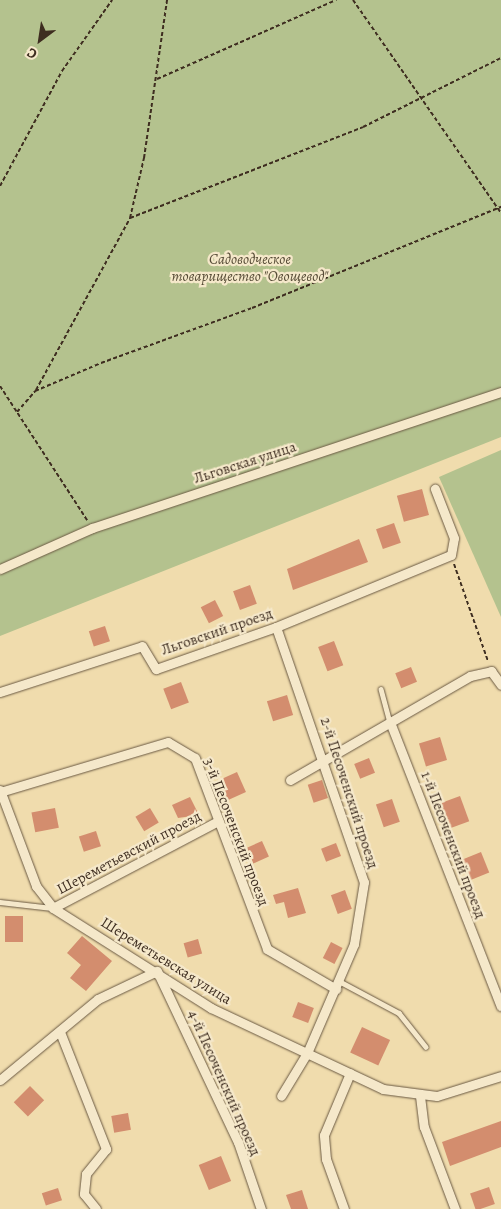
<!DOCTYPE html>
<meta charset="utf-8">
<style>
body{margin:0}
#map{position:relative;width:501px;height:1209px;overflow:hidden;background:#f0dcad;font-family:Alegreya,serif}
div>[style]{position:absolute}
.green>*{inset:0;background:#b4c28e}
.building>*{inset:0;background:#d38d6e;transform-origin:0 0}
.path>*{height:2px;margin-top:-1px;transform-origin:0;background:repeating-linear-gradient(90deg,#3e2d20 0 4px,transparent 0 6.5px)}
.roads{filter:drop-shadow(0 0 1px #6a5943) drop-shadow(0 0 1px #6a5943)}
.service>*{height:4.5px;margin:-2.25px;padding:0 2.25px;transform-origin:2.25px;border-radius:2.25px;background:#f5e8ca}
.minor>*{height:9px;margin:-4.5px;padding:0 4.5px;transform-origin:4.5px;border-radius:4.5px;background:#f5e8ca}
span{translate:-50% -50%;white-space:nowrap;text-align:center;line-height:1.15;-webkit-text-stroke:4.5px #f5e8ca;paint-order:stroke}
.park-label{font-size:15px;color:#564b36;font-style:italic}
.street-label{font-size:15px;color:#3e2d20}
.north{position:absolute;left:15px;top:15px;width:50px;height:50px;-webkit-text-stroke:4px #f5e8ca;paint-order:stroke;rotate:211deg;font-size:14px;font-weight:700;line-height:20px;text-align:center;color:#3e2d20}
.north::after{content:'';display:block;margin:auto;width:18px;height:22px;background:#3e2d20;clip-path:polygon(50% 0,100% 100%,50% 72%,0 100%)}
</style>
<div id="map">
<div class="green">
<i style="clip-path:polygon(0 0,501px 0,501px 437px,0 636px)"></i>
<i style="clip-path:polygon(501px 450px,501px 617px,439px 477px)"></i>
</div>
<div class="building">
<i style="left:422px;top:489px;width:27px;height:26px;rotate:75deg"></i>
<i style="left:394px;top:523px;width:21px;height:19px;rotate:71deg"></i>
<i style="clip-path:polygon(359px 539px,368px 562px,293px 590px,287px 569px)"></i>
<i style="left:250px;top:585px;width:20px;height:18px;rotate:70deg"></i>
<i style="left:215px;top:600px;width:18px;height:16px;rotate:63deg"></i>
<i style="left:105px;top:626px;width:16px;height:17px;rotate:72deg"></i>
<i style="left:334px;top:641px;width:26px;height:17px;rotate:69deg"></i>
<i style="left:411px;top:667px;width:16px;height:17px;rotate:68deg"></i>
<i style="left:181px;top:682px;width:22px;height:19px;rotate:69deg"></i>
<i style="left:287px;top:695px;width:21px;height:21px;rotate:73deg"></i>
<i style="left:440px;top:737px;width:24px;height:22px;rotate:73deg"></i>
<i style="left:369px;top:758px;width:16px;height:16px;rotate:68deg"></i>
<i style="left:237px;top:772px;width:22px;height:20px;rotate:66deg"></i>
<i style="left:322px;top:780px;width:19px;height:15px;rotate:72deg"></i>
<i style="left:460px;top:796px;width:27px;height:21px;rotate:70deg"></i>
<i style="clip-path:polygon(190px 797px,199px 815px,178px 818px,172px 805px)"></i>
<i style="left:392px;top:799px;width:24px;height:17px;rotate:71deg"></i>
<i style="left:55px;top:808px;width:20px;height:24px;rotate:79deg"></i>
<i style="left:150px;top:808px;width:17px;height:17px;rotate:59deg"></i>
<i style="left:96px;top:831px;width:16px;height:18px;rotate:72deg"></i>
<i style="left:262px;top:841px;width:17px;height:17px;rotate:66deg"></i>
<i style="left:336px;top:843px;width:14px;height:16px;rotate:69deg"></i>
<i style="left:481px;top:852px;width:22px;height:20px;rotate:68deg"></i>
<i style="clip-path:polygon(298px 888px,306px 913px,288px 918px,284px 902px,276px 904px,273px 895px)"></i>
<i style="left:345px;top:890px;width:20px;height:15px;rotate:70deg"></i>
<i style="left:5px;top:916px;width:18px;height:26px"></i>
<i style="clip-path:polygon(82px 936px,112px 961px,86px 991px,70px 978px,81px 965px,67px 953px)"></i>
<i style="left:198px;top:939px;width:15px;height:15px;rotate:74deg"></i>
<i style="left:331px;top:942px;width:13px;height:18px;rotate:27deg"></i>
<i style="left:298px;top:1002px;width:17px;height:16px;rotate:21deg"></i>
<i style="left:362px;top:1027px;width:31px;height:28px;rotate:25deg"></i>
<i style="left:30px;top:1086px;width:20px;height:23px;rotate:45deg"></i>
<i style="left:128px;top:1113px;width:17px;height:17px;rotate:80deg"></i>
<i style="clip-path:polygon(501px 1121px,501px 1147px,450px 1166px,442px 1142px)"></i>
<i style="left:221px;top:1156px;width:27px;height:24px;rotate:68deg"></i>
<i style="left:489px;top:1187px;width:18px;height:20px;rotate:71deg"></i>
<i style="left:58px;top:1188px;width:13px;height:17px;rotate:72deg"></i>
<i style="clip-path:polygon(302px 1190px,308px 1209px,291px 1209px,286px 1195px)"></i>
</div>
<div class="path">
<i style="left:353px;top:0;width:259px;rotate:55.2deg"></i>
<i style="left:157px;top:79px;width:196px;rotate:-23.8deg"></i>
<i style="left:0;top:186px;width:131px;rotate:-61.7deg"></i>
<i style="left:62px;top:71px;width:87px;rotate:-54.8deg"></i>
<i style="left:130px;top:218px;width:250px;rotate:-21.3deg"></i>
<i style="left:363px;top:127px;width:154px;rotate:-26.6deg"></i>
<i style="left:0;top:386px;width:160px;rotate:57deg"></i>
<i style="left:36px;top:390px;width:196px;rotate:-61.3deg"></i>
<i style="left:130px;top:218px;width:62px;rotate:-76.9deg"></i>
<i style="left:144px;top:158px;width:160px;rotate:-81.7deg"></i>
<i style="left:17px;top:412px;width:28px;rotate:-49deg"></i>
<i style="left:35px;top:391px;width:72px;rotate:-23deg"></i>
<i style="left:101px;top:363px;width:161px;rotate:-20deg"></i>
<i style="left:252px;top:308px;width:269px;rotate:-22.1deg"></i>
<i style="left:454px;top:564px;width:103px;rotate:70.7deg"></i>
</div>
<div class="roads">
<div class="service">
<i style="left:381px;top:689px;width:34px;rotate:75deg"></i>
<i style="left:0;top:902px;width:52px;rotate:6.6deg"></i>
<i style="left:339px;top:981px;width:68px;rotate:28.1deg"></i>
<i style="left:399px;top:1013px;width:43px;rotate:51.5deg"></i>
</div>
<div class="minor">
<i style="left:0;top:569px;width:101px;rotate:-24deg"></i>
<i style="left:92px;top:528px;width:431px;rotate:-18.4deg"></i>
<i style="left:276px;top:627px;width:270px;rotate:71deg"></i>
<i style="left:364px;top:882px;width:63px;rotate:99.2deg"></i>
<i style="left:354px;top:944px;width:119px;rotate:113.3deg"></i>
<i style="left:307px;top:1053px;width:50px;rotate:121.2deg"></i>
<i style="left:0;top:692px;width:149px;rotate:-17.9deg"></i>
<i style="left:142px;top:646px;width:27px;rotate:59deg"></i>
<i style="left:156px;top:669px;width:127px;rotate:-19.3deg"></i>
<i style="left:276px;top:627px;width:189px;rotate:-22.4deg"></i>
<i style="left:451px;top:555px;width:17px;rotate:-80deg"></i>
<i style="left:454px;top:538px;width:53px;rotate:-111.2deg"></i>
<i style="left:390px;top:722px;width:305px;rotate:68.7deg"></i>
<i style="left:290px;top:780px;width:208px;rotate:-30deg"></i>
<i style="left:470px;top:676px;width:22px;rotate:-13deg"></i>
<i style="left:491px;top:671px;width:17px;rotate:54deg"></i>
<i style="left:0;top:790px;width:103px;rotate:69.4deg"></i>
<i style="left:36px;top:886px;width:28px;rotate:52deg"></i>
<i style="left:53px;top:908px;width:187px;rotate:32.3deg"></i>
<i style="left:211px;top:1008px;width:190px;rotate:25.2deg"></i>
<i style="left:383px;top:1089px;width:54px;rotate:7.4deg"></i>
<i style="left:437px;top:1096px;width:67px;rotate:-17.4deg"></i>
<i style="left:0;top:792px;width:175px;rotate:-16.6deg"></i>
<i style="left:168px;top:742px;width:31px;rotate:31deg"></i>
<i style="left:195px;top:758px;width:204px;rotate:69.3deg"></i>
<i style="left:267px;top:949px;width:80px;rotate:30.1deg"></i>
<i style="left:53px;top:908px;width:187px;rotate:-27.8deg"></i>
<i style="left:157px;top:971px;width:189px;rotate:64.7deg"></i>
<i style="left:238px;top:1142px;width:71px;rotate:71.1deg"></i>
<i style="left:60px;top:1032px;width:126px;rotate:68.5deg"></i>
<i style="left:106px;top:1149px;width:32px;rotate:129deg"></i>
<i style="left:86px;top:1174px;width:20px;rotate:96deg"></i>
<i style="left:84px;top:1194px;width:19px;rotate:51deg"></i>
<i style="left:0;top:1080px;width:127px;rotate:-39.6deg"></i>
<i style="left:98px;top:999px;width:65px;rotate:-25.4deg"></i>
<i style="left:420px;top:1096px;width:31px;rotate:83deg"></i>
<i style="left:424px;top:1127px;width:88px;rotate:69.3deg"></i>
<i style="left:344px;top:1209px;width:53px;rotate:-109.8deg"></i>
<i style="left:326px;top:1159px;width:24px;rotate:-95deg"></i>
<i style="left:324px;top:1135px;width:67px;rotate:-67.2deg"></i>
</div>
</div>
<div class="park-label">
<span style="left:250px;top:268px">Садоводческое<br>товарищество "Овощевод"</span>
</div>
<div class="street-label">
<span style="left:245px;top:463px;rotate:-18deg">Льговская улица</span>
<span style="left:217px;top:632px;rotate:-19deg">Льговский проезд</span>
<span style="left:349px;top:793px;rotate:72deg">2-й Песоченский проезд</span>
<span style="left:236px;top:832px;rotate:69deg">3-й Песоченский проезд</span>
<span style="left:453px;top:845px;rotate:69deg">1-й Песоченский проезд</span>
<span style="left:129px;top:853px;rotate:-28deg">Шереметьевский проезд</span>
<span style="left:166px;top:961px;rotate:32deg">Шереметьевская улица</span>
<span style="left:224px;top:1083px;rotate:66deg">4-й Песоченский проезд</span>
</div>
<div class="north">С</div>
</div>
